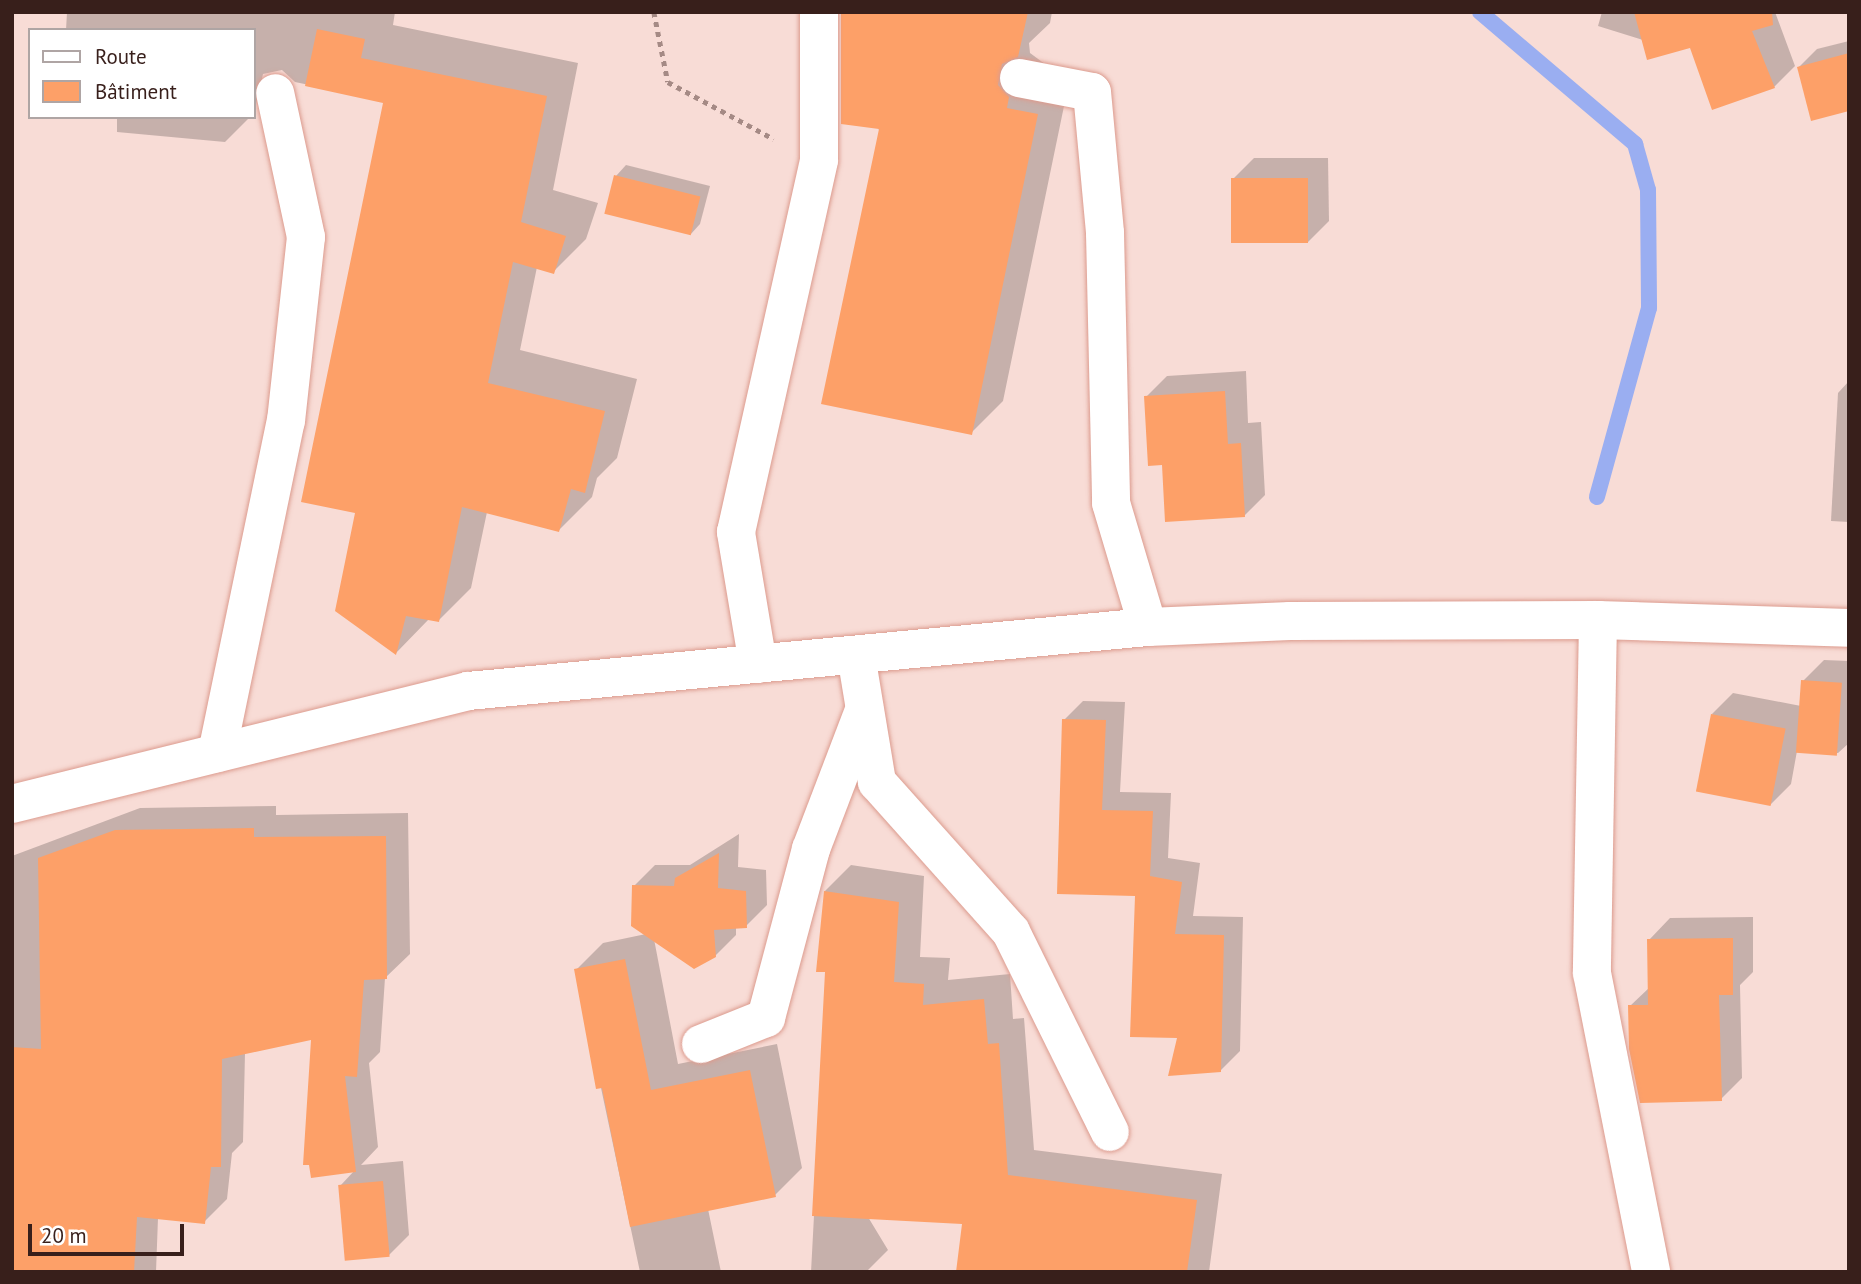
<!DOCTYPE html>
<html>
<head>
<meta charset="utf-8">
<style>
  body { margin:0 }
  #map { position:relative; width:1861px; height:1284px; overflow:hidden; background:#f8dcd6; font-family:"PT Sans",sans-serif }
  div>[style] { position:absolute }
  .shadow>* { inset:0; background:#0003 }
  .stream>* { height:16px; margin:-8px; padding:0 8px; transform-origin:8px; border-radius:8px; background:#9aaef1 }
  .building>* { inset:0; background:#fda068; transform-origin:0 0 }
  .path>* { height:4.5px; margin-top:-2.25px; transform-origin:0; background:repeating-linear-gradient(90deg,#a58a85 0 5px,transparent 0 10px) }
  .roads { filter:drop-shadow(0 0 2px #dc9b8e) drop-shadow(0 0 2px #dc9b8e) }
  .minor>* { height:38px; margin:-19px; padding:0 19px; transform-origin:19px; border-radius:19px; background:#fff }
  .major>* { height:38px; margin:-19px; padding:0 19px; transform-origin:19px; border-radius:19px; background:#fff }
  span { translate:-50% -50%; white-space:nowrap; text-align:center; line-height:1.15; -webkit-text-stroke:7px #fff; paint-order:stroke }
  .frame { position:absolute; inset:0; border:14px solid #381f1b; pointer-events:none }
  .legend { position:absolute; left:28px; top:28px; width:228px; height:91px; box-sizing:border-box; background:#fff; border:2px solid #afa5a4; margin:0; padding:9px 12px; list-style:none; font-size:21px; color:#381f1b }
  .legend li { display:flex; align-items:center; gap:14px; height:35px }
  .legend b { width:35px; border:2px solid #afa5a4 }
  .scale { position:absolute; left:28px; top:1224px; width:156px; height:32px; box-sizing:border-box; border:4px solid #381f1b; border-top:0; padding-left:9px; font-size:21px; line-height:24px; white-space:nowrap; color:#381f1b; -webkit-text-stroke:5px #fff; paint-order:stroke }
</style>
</head>
<body>
<div id="map">
  <div class="shadow">
    <div style="clip-path:polygon(67px 12px,395px 12px,393px 25px,578px 63px,553px 190px,598px 203px,586px 239px,553px 272px,537px 267px,520px 350px,637px 379px,617px 458px,597px 478px,592px 497px,559px 530px,487px 512px,471px 588px,438px 621px,429px 619px,396px 653px,357px 511px,385px 101px,295px 82px,282px 70px,263px 74px,254px 113px,254px 30px,66px 30px)"></div>
    <div style="clip-path:polygon(843px 12px,1052px 12px,1050px 23px,1029px 43px,1030px 53px,1069px 82px,1003px 401px,971px 433px)"></div>
    <div style="clip-path:polygon(1602px 12px,1775px 12px,1795px 66px,1774px 87px,1691px 46px,1643px 40px,1598px 26px)"></div>
    <div style="clip-path:polygon(1849px 41px,1849px 109px,1799px 67px,1817px 49px)"></div>
    <div style="clip-path:polygon(117px 117px,250px 117px,225px 142px,117px 132px)"></div>
    <div style="clip-path:polygon(1254px 158px,1328px 158px,1329px 221px,1308px 242px,1233px 179px)"></div>
    <div style="clip-path:polygon(626px 165px,710px 186px,700px 224px,690px 235px,616px 176px)"></div>
    <div style="clip-path:polygon(1246px 371px,1248px 423px,1261px 422px,1265px 495px,1244px 516px,1164px 463px,1146px 397px,1167px 376px)"></div>
    <div style="clip-path:polygon(1849px 381px,1849px 522px,1831px 521px,1838px 393px)"></div>
    <div style="clip-path:polygon(1824px 660px,1849px 661px,1849px 743px,1838px 753px,1797px 751px,1791px 784px,1770px 805px,1712px 714px,1733px 693px,1801px 706px,1803px 681px)"></div>
    <div style="clip-path:polygon(1083px 701px,1125px 702px,1120px 792px,1171px 793px,1168px 858px,1200px 863px,1193px 916px,1243px 917px,1240px 1051px,1221px 1070px,1179px 1037px,1137px 894px,1064px 720px)"></div>
    <div style="clip-path:polygon(276px 806px,276px 815px,408px 813px,410px 954px,385px 978px,380px 1052px,369px 1063px,378px 1147px,361px 1165px,403px 1161px,409px 1235px,388px 1256px,340px 1186px,355px 1170px,313px 1038px,245px 1053px,243px 1142px,232px 1153px,227px 1199px,204px 1222px,158px 1218px,156px 1272px,12px 1272px,12px 856px,140px 808px)"></div>
    <div style="clip-path:polygon(739px 834px,738px 867px,766px 870px,767px 905px,746px 926px,736px 927px,736px 935px,715px 956px,654px 939px,678px 1064px,777px 1044px,802px 1168px,775px 1195px,708px 1209px,721px 1272px,640px 1272px,576px 970px,603px 943px,646px 934px,634px 886px,655px 865px,690px 865px)"></div>
    <div style="clip-path:polygon(851px 865px,924px 876px,920px 957px,950px 958px,948px 980px,1010px 974px,1013px 1019px,1024px 1018px,1034px 1150px,1222px 1174px,1209px 1272px,957px 1272px,966px 1208px,868px 1217px,888px 1250px,866px 1272px,811px 1272px,827px 970px,825px 891px)"></div>
    <div style="clip-path:polygon(1753px 917px,1753px 972px,1740px 985px,1742px 1078px,1721px 1099px,1630px 1006px,1650px 987px,1649px 940px,1670px 918px)"></div>
  </div>
  <div class="stream">
    <div style="left:1480px;top:12px;width:204px;rotate:40.4deg"></div>
    <div style="left:1635px;top:144px;width:48px;rotate:74.2deg"></div>
    <div style="left:1648px;top:190px;width:118px;rotate:89.5deg"></div>
    <div style="left:1649px;top:308px;width:196px;rotate:105.4deg"></div>
  </div>
  <div class="building">
    <div style="clip-path:polygon(841px 12px,1028px 12px,1018px 57px,1002px 64px,998px 85px,1009px 97px,1007px 108px,1038px 114px,972px 435px,821px 404px,879px 129px,841px 124px)"></div>
    <div style="clip-path:polygon(1634px 12px,1772px 12px,1773px 25px,1752px 31px,1775px 88px,1712px 110px,1690px 48px,1647px 60px)"></div>
    <div style="clip-path:polygon(317px 29px,365px 39px,361px 58px,547px 96px,521px 222px,566px 236px,554px 274px,513px 262px,488px 383px,605px 411px,585px 493px,571px 489px,559px 532px,462px 507px,439px 622px,406px 616px,396px 655px,335px 611px,355px 513px,301px 502px,383px 103px,305px 86px)"></div>
    <div style="clip-path:polygon(1849px 53px,1849px 111px,1811px 121px,1797px 67px)"></div>
    <div style="left:614px;top:175px;width:89px;height:40px;rotate:14deg"></div>
    <div style="left:1308px;top:178px;width:65px;height:77px;rotate:90deg"></div>
    <div style="clip-path:polygon(1225px 391px,1228px 444px,1241px 443px,1245px 517px,1165px 522px,1162px 465px,1148px 466px,1144px 396px)"></div>
    <div style="left:1801px;top:680px;width:41px;height:73px;rotate:4deg"></div>
    <div style="left:1711px;top:714px;width:76px;height:79px;rotate:11deg"></div>
    <div style="clip-path:polygon(1062px 719px,1106px 720px,1102px 810px,1153px 811px,1150px 876px,1182px 882px,1175px 934px,1224px 935px,1221px 1072px,1168px 1076px,1177px 1038px,1130px 1037px,1135px 896px,1057px 894px)"></div>
    <div style="clip-path:polygon(254px 828px,254px 837px,386px 836px,387px 979px,364px 980px,357px 1077px,345px 1076px,356px 1172px,311px 1178px,309px 1165px,303px 1165px,311px 1040px,222px 1059px,221px 1167px,211px 1167px,205px 1224px,137px 1217px,134px 1272px,12px 1272px,12px 1047px,41px 1049px,38px 858px,115px 830px)"></div>
    <div style="clip-path:polygon(719px 853px,718px 888px,746px 891px,747px 928px,714px 930px,716px 957px,694px 969px,631px 926px,632px 885px,674px 886px,675px 878px)"></div>
    <div style="clip-path:polygon(824px 891px,899px 902px,894px 982px,924px 984px,923px 1005px,984px 999px,988px 1044px,999px 1043px,1008px 1175px,1197px 1200px,1187px 1272px,956px 1272px,962px 1224px,812px 1216px,825px 972px,816px 972px)"></div>
    <div style="clip-path:polygon(1733px 938px,1733px 995px,1719px 995px,1722px 1101px,1640px 1103px,1629px 1049px,1628px 1005px,1648px 1005px,1647px 939px)"></div>
    <div style="clip-path:polygon(625px 959px,651px 1090px,750px 1070px,776px 1197px,630px 1227px,602px 1088px,596px 1089px,574px 969px)"></div>
    <div style="left:383px;top:1181px;width:76px;height:45px;rotate:85deg"></div>
  </div>
  <div class="path">
    <div style="left:654px;top:12px;width:71px;rotate:78.7deg"></div>
    <div style="left:668px;top:82px;width:120px;rotate:28.3deg"></div>
  </div>
  <div class="roads">
    <div class="minor">
      <div style="left:1019px;top:78px;width:74px;rotate:10.9deg"></div>
      <div style="left:1092px;top:92px;width:142px;rotate:84.7deg"></div>
      <div style="left:1105px;top:233px;width:270px;rotate:88.7deg"></div>
      <div style="left:1111px;top:503px;width:129px;rotate:73.4deg"></div>
      <div style="left:1598px;top:620px;width:353px;rotate:91deg"></div>
      <div style="left:1592px;top:973px;width:305px;rotate:78.8deg"></div>
      <div style="left:856px;top:655px;width:129px;rotate:80.6deg"></div>
      <div style="left:877px;top:782px;width:201px;rotate:48.2deg"></div>
      <div style="left:1011px;top:932px;width:223px;rotate:63.7deg"></div>
      <div style="left:758px;top:664px;width:134px;rotate:-99.5deg"></div>
      <div style="left:736px;top:532px;width:381px;rotate:-77.4deg"></div>
      <div style="left:819px;top:160px;width:148px;rotate:-90deg"></div>
      <div style="left:217px;top:753px;width:339px;rotate:-78.3deg"></div>
      <div style="left:286px;top:421px;width:185px;rotate:-83.8deg"></div>
      <div style="left:306px;top:237px;width:147px;rotate:-102.1deg"></div>
      <div style="left:701px;top:1044px;width:70px;rotate:-21.8deg"></div>
      <div style="left:766px;top:1018px;width:175px;rotate:-75.1deg"></div>
      <div style="left:811px;top:849px;width:149px;rotate:-69.1deg"></div>
    </div>
    <div class="major">
      <div style="left:12px;top:804px;width:470px;rotate:-13.9deg"></div>
      <div style="left:468px;top:691px;width:683px;rotate:-5.38deg"></div>
      <div style="left:1148px;top:627px;width:142px;rotate:-2.4deg"></div>
      <div style="left:1290px;top:621px;width:308px;rotate:-0.2deg"></div>
      <div style="left:1598px;top:620px;width:251px;rotate:1.8deg"></div>
    </div>
  </div>
  <div class="frame"></div>
  <ul class="legend">
  <li><b style="height:9px;background:#fff"></b>Route</li>
  <li><b style="height:19px;background:#fda068"></b>Bâtiment</li>
  </ul>
  <div class="scale">20 m</div>
</div>
</body>
</html>
